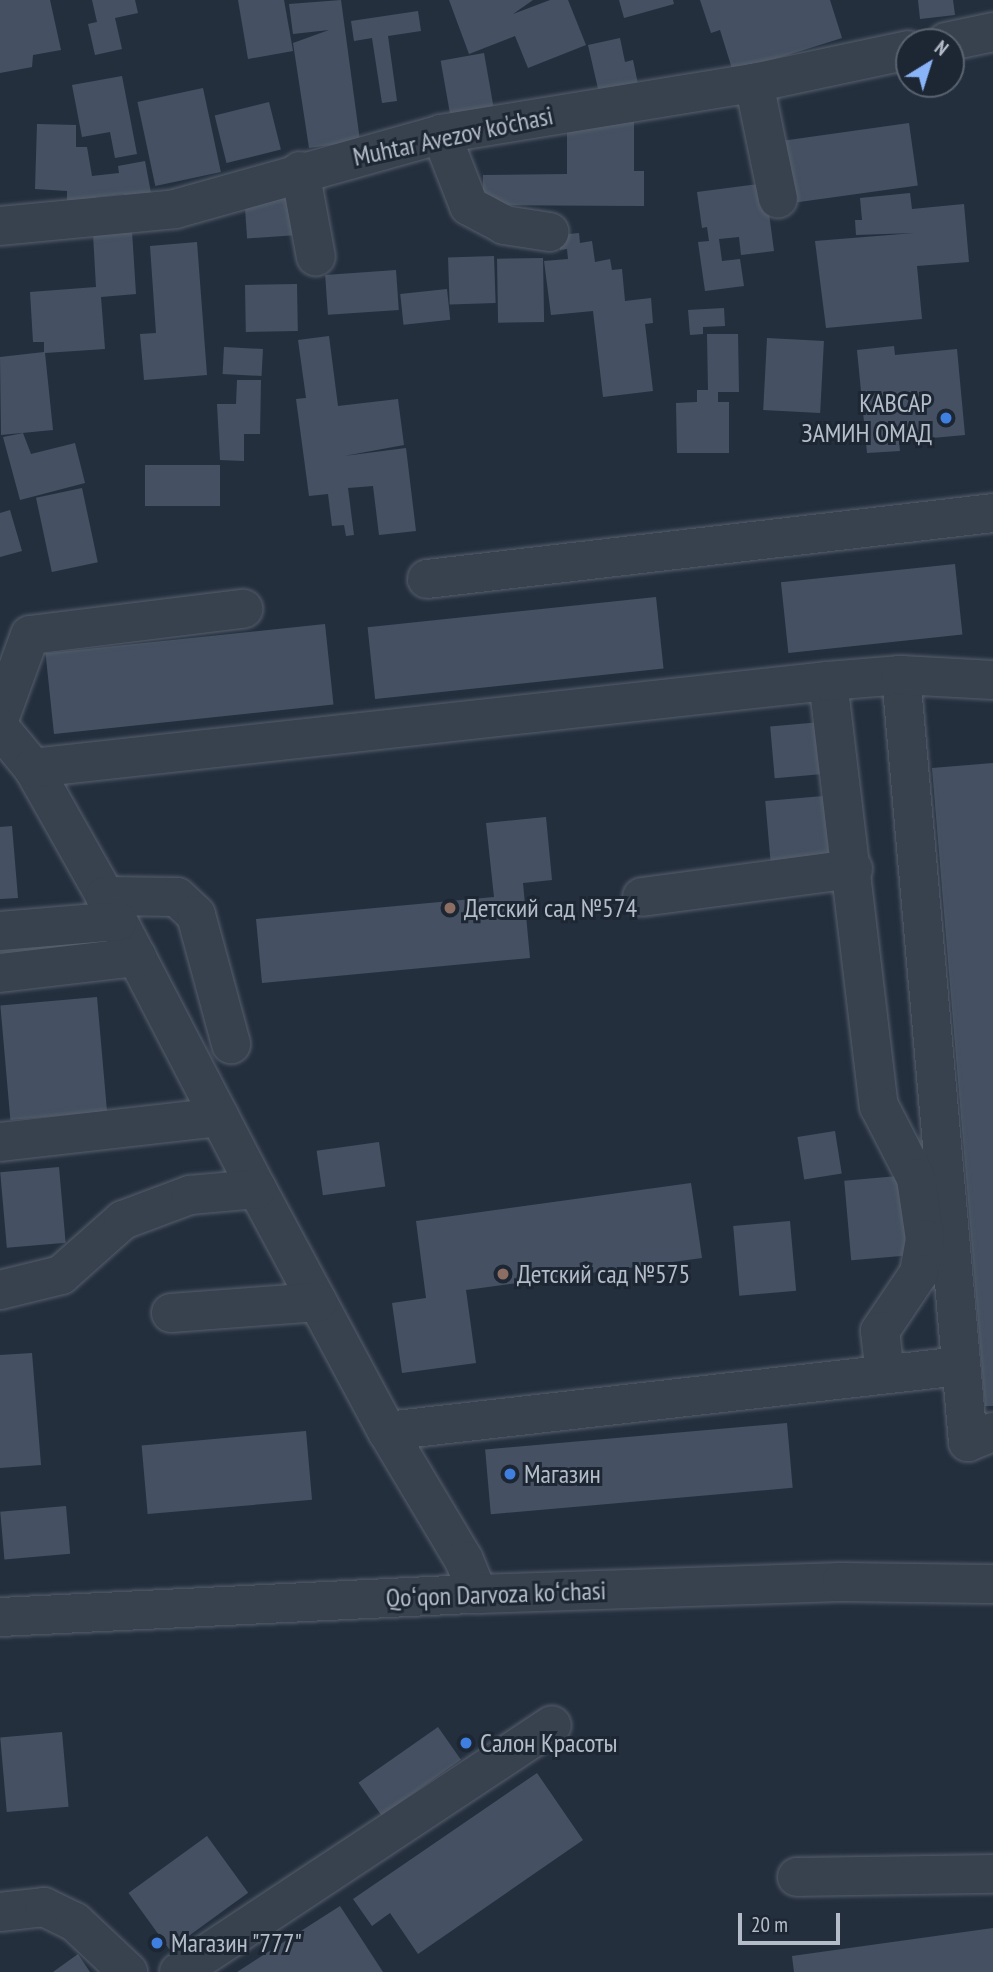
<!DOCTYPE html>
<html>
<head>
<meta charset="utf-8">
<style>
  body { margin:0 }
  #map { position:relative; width:993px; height:1972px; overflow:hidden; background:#242f3e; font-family:"PT Sans Narrow",sans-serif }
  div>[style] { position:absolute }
  .building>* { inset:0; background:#455162; transform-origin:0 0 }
  .roads { filter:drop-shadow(0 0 2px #565f6c) drop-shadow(0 0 2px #565f6c) }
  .minor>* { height:38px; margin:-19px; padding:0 19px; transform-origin:19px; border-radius:19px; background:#38414e }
  .dots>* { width:19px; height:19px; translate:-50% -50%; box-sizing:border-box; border:4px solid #1d2633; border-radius:50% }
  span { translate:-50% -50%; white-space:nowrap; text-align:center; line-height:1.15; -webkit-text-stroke:6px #1d2633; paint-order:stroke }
  .street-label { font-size:26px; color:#b4bcc9 }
  .poi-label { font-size:26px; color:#b4bcc9 }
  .right { translate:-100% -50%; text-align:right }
  .left { translate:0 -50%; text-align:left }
  .north { position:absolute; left:895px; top:28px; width:70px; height:70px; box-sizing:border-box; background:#1d2633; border:2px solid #59626f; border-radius:50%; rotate:38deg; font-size:19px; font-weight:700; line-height:28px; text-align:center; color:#b4bcc9 }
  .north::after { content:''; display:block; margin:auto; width:24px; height:32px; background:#8ab4f8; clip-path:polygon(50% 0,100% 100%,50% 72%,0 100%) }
  .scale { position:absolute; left:738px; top:1913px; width:102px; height:32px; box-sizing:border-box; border:4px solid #b4bcc9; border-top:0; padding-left:9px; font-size:21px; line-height:24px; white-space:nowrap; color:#b4bcc9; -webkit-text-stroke:5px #1d2633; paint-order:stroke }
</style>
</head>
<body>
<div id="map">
  <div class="building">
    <div style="clip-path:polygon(0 0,50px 0,61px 50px,33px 55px,32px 67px,0 73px)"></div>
    <div style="clip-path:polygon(92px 0,135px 0,138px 13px,115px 18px,122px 49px,95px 55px,88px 24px,97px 22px)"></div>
    <div style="clip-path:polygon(238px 0,284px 0,293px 51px,248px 59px)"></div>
    <div style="clip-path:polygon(341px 0,360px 141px,309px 148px,293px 43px,329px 30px,293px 34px,289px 4px)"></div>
    <div style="clip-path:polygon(449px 0,533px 0,513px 14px,550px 0,568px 0,586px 45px,528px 68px,515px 36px,469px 54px)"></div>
    <div style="clip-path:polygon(619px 0,673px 0,674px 4px,624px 18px)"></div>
    <div style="clip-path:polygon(700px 0,830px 0,842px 38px,733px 72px,720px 30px,711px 33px)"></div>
    <div style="clip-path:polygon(918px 0,953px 0,955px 15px,920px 19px)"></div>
    <div style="clip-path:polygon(418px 11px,421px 31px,388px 36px,397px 101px,382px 103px,372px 38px,354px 41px,351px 21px)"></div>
    <div style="clip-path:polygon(620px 38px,625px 62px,633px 60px,638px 84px,599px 93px,588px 45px)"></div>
    <div style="left:484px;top:53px;width:59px;height:44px;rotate:80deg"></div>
    <div style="clip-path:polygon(122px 76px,137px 154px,115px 158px,110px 132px,82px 137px,72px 85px)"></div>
    <div style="left:203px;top:88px;width:86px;height:67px;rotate:78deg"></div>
    <div style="left:269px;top:102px;width:49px;height:56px;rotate:76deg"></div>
    <div style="clip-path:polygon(567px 115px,634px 115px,634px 171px,644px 171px,644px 206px,483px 205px,483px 175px,567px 174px)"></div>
    <div style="left:909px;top:123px;width:63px;height:138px;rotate:82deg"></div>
    <div style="clip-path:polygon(37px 124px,76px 125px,76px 147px,87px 147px,92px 176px,119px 173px,118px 166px,145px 161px,151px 193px,124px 199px,124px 194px,96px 197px,95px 203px,67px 200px,67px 191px,35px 189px)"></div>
    <div style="clip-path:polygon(765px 183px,774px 251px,741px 255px,739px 237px,719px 239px,722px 261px,740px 259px,744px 286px,705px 291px,698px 242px,709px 241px,707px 227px,702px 228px,697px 192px)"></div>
    <div style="left:295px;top:192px;width:43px;height:51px;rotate:86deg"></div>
    <div style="clip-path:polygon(910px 193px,912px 209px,964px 204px,969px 262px,917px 266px,922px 319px,826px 328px,815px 241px,914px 233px,856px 235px,855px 220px,862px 220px,860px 198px)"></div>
    <div style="clip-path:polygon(132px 231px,136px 294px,101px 297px,105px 349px,45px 353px,53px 430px,1px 435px,0 357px,44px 352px,44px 342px,33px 342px,30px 292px,96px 287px,93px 234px)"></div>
    <div style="clip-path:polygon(579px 233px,580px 243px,592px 241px,595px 262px,610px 259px,612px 270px,622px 269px,625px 301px,651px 298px,653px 323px,645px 324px,653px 391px,603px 397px,593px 311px,551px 315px,544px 261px,568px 259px,567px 249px,560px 250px,559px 235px)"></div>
    <div style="clip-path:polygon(197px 242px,207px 375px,144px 380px,140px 334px,156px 333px,150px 246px)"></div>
    <div style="left:494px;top:256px;width:47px;height:46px;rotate:88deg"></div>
    <div style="left:543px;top:258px;width:64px;height:46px;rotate:89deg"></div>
    <div style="left:396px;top:270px;width:40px;height:71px;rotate:86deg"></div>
    <div style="left:297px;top:284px;width:47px;height:52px;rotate:89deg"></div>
    <div style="left:447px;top:289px;width:31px;height:47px;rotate:84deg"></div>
    <div style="clip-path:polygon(724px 308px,725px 326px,703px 327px,703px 334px,690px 335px,688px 310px)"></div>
    <div style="clip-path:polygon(707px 334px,738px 334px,739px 392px,718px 392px,718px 402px,729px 402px,729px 453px,677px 453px,676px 403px,697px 402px,697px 390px,708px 390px)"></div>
    <div style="clip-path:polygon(329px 336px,338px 406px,398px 399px,404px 445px,344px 456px,406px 448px,416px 531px,379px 535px,373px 486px,348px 488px,354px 535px,346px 536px,344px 525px,332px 526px,328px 494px,309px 496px,296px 399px,306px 398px,298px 340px)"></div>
    <div style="left:767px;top:338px;width:57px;height:72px;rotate:3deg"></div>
    <div style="clip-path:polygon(894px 346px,895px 355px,957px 349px,965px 435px,899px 441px,900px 451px,867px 453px,857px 350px)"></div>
    <div style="left:224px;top:347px;width:39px;height:27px;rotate:3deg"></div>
    <div style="clip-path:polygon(237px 380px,261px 380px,260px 434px,244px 434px,244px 461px,220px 460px,217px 404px,236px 404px)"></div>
    <div style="clip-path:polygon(23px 433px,31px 454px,75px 443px,85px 483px,20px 500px,3px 437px)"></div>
    <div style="left:145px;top:465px;width:75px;height:41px"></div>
    <div style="left:82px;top:488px;width:76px;height:47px;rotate:78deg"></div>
    <div style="clip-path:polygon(10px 510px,22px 551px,0 557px,0 513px)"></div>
    <div style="left:955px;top:564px;width:71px;height:175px;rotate:84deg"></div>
    <div style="left:656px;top:597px;width:72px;height:290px;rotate:84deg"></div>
    <div style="left:325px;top:624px;width:81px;height:281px;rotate:84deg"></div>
    <div style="left:821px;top:722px;width:52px;height:51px;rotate:85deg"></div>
    <div style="clip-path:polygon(993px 763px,993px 1406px,985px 1406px,932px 768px)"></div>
    <div style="left:835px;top:795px;width:63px;height:70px;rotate:85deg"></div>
    <div style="clip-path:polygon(546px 817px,552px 880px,523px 883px,530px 958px,262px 983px,256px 919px,494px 897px,486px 823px)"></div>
    <div style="clip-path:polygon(12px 826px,18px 898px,0 899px,0 827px)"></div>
    <div style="left:97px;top:997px;width:115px;height:97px;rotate:85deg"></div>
    <div style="left:835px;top:1131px;width:43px;height:38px;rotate:81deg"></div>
    <div style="left:379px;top:1142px;width:45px;height:63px;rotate:82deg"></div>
    <div style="left:59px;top:1167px;width:76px;height:59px;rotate:85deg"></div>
    <div style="left:909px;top:1175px;width:80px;height:65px;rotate:85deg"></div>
    <div style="clip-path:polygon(691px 1183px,702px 1258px,466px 1290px,476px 1363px,402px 1373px,392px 1303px,426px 1298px,416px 1221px)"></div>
    <div style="left:790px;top:1221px;width:70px;height:57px;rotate:85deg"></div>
    <div style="clip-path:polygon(32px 1353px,41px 1465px,0 1468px,0 1355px)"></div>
    <div style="left:787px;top:1423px;width:65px;height:303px;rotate:85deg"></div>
    <div style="left:306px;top:1431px;width:69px;height:165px;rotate:85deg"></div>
    <div style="left:66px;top:1506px;width:48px;height:66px;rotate:85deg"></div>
    <div style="left:438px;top:1727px;width:40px;height:97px;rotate:55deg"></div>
    <div style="left:62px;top:1732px;width:75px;height:62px;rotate:85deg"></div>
    <div style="clip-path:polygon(537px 1773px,583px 1840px,418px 1954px,390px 1913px,372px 1926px,353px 1899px)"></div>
    <div style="left:207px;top:1836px;width:70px;height:97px;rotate:54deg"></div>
    <div style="clip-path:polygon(340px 1906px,383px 1972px,237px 1972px)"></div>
    <div style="clip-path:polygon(993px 1928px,993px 1972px,794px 1972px,792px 1956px)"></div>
    <div style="clip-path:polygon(78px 1954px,90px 1972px,53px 1972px)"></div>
  </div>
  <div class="roads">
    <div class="minor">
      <div style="left:946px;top:42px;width:48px;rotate:-12deg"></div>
      <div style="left:754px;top:83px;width:118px;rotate:78.3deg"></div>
      <div style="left:441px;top:134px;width:77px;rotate:68.7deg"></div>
      <div style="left:469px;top:206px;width:40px;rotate:28deg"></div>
      <div style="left:504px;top:225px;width:46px;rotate:8.8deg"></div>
      <div style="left:300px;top:171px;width:87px;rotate:79.5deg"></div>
      <div style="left:0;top:226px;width:176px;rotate:-5.5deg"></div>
      <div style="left:175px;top:209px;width:276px;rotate:-15.7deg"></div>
      <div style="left:441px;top:134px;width:317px;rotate:-9.3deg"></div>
      <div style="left:754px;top:83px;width:158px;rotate:-12deg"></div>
      <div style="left:427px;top:579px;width:570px;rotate:-6.65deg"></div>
      <div style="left:901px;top:675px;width:770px;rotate:85.01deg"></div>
      <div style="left:968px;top:1442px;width:27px;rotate:-22deg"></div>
      <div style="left:828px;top:681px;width:428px;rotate:83.2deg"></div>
      <div style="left:879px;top:1106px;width:81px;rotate:62.8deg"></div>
      <div style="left:916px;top:1178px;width:62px;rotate:81.6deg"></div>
      <div style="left:925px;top:1239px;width:35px;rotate:100deg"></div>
      <div style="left:919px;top:1273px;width:70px;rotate:123.9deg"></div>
      <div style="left:880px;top:1331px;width:43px;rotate:83.4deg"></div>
      <div style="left:0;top:717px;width:87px;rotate:-69.9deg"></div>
      <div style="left:30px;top:635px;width:215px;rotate:-7deg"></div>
      <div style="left:0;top:728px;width:52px;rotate:50.5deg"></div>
      <div style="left:33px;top:768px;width:147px;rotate:60.6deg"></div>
      <div style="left:105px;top:896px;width:330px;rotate:62.6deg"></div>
      <div style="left:257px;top:1189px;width:275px;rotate:61.8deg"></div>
      <div style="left:387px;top:1431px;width:150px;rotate:59.2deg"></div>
      <div style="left:464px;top:1560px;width:37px;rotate:68deg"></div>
      <div style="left:33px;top:768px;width:800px;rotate:-6.25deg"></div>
      <div style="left:828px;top:681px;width:73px;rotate:-4.7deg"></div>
      <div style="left:901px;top:675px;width:92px;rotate:3.1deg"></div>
      <div style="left:105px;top:896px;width:72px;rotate:0.8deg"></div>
      <div style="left:177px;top:897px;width:26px;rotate:43deg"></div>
      <div style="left:196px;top:915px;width:134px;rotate:74.8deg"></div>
      <div style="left:642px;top:897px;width:213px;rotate:-7.6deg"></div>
      <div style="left:0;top:931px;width:118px;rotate:-4.8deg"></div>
      <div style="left:0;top:973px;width:138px;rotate:-6.7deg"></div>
      <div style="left:0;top:1142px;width:221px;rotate:-6.5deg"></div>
      <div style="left:0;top:1290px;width:63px;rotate:-13.8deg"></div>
      <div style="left:61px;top:1275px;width:83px;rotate:-41.6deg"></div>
      <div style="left:123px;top:1220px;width:72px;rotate:-20.5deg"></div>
      <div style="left:190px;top:1195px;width:67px;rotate:-5.1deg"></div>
      <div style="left:171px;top:1313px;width:147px;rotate:-4.3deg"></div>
      <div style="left:387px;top:1431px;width:577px;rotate:-6.47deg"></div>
      <div style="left:0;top:1617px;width:479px;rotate:-2.8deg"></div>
      <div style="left:478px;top:1594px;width:363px;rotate:-1.9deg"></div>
      <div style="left:841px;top:1582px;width:152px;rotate:0.8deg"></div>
      <div style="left:797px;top:1877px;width:196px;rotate:-0.9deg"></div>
      <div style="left:0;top:1912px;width:44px;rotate:-6.5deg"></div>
      <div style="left:44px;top:1907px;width:34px;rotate:26deg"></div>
      <div style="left:75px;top:1922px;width:73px;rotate:43.3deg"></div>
      <div style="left:179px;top:1972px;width:447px;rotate:-33.5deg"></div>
    </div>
  </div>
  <div class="dots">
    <div style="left:946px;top:418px;background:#3f7fe0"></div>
    <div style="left:450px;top:908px;background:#8d6e63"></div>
    <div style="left:503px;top:1274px;background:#8d6e63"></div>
    <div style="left:510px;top:1474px;background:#3f7fe0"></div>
    <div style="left:466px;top:1743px;background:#3f7fe0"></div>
    <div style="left:157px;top:1943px;background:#3f7fe0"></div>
  </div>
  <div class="street-label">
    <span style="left:453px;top:136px;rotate:-12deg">Muhtar Avezov ko'chasi</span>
    <span style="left:496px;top:1594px;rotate:-2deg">Qoʻqon Darvoza koʻchasi</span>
  </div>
  <div class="poi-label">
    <span class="right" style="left:932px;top:418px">КАВСАР<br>ЗАМИН ОМАД</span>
    <span class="left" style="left:464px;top:908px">Детский сад №574</span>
    <span class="left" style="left:517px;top:1274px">Детский сад №575</span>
    <span class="left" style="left:524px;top:1474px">Магазин</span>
    <span class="left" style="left:480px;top:1743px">Салон Красоты</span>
    <span class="left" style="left:171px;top:1943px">Магазин "777"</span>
  </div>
  <div class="north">N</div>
  <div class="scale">20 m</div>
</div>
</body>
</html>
